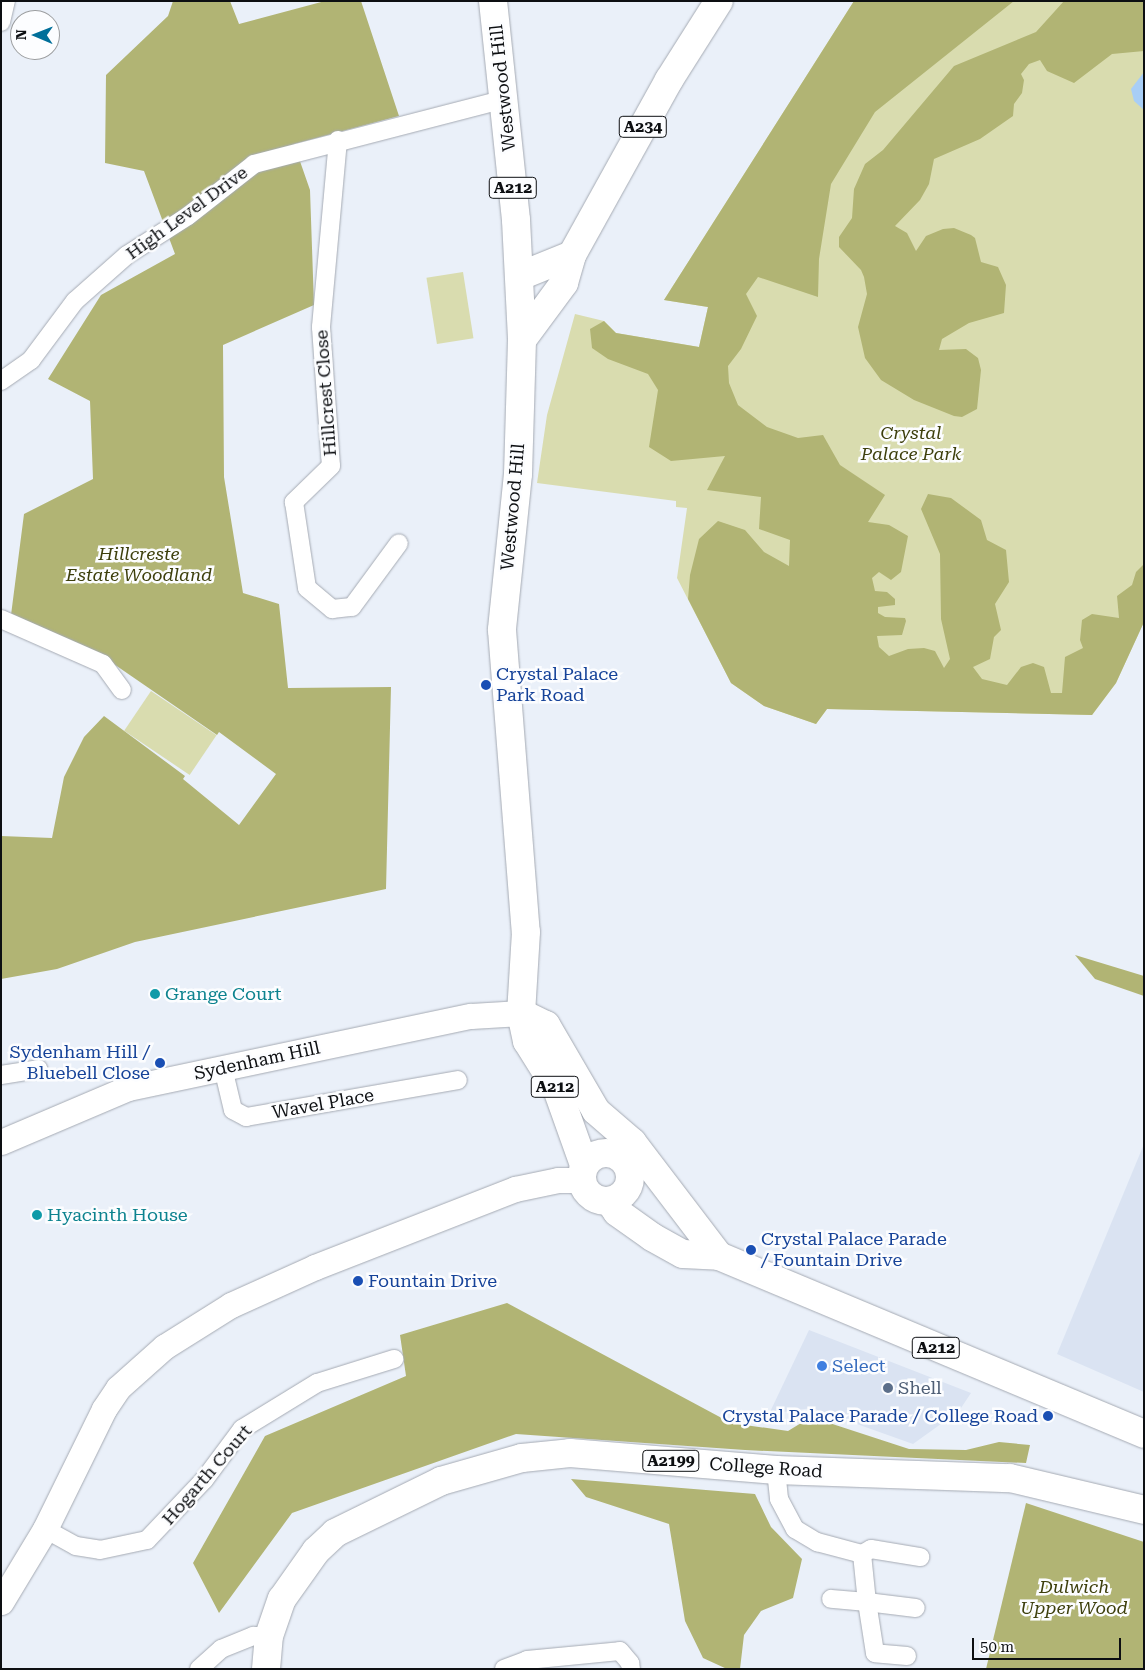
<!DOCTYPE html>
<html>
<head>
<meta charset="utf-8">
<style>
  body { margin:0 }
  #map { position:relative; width:1145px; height:1670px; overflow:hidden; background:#eaf0f9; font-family:"Roboto Serif",serif }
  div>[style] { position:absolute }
  .built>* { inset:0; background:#dae3f2 }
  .green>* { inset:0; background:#d9dcaf; transform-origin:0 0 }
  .forest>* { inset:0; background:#b1b474 }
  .water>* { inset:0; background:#a8cef6 }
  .roads { filter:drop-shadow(0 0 1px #a5aab3) drop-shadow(0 0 1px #a5aab3) }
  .street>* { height:18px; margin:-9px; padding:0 9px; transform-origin:9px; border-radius:9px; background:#fff }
  .secondary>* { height:25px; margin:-12.5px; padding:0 12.5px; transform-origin:12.5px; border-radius:12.5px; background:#fff }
  .primary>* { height:28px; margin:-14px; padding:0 14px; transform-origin:14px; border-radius:14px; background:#fff }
  .primary>.ring { margin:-14px; padding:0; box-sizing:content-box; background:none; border:28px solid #fff; border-radius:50% }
  .dots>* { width:14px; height:14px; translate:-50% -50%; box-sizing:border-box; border:2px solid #fcfdff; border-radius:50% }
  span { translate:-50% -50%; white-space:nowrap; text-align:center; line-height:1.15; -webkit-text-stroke:5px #fcfdff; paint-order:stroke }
  .shield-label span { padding:1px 4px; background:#fcfdff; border:1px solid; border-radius:4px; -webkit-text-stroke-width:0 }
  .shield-label { font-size:16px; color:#0d0f12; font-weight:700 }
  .street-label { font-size:18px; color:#0d0f12 }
  .park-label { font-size:18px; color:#3d3f0c; font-style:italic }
  .transit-label { font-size:18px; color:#164399 }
  .left { translate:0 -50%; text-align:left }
  .right { translate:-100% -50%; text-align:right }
  .culture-label { font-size:18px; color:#0d838f }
  .shop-label { font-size:18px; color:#366cbe }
  .service-label { font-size:18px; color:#4e5e75 }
  .frame { position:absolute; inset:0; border:2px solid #0d0f12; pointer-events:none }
  .north { position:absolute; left:10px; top:10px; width:50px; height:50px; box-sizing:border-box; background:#fcfdff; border:1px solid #9c9ea0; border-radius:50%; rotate:271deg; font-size:14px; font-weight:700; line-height:20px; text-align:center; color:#0d0f12 }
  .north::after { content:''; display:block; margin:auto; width:18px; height:22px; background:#006f9a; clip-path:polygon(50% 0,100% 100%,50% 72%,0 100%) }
  .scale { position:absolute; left:972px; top:1638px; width:149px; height:22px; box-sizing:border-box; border:2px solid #0d0f12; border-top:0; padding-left:6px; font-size:15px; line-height:18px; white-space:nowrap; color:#0d0f12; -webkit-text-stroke:4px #fcfdff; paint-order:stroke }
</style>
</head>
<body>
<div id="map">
  <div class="built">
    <div style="clip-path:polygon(1144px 1144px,1144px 1392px,1057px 1354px)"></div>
    <div style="clip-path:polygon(809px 1330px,971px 1393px,959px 1411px,913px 1444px,812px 1408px,769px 1414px)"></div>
  </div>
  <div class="green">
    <div style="clip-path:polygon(854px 1px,1144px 1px,1144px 622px,1116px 683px,1092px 715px,827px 709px,816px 724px,764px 706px,731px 683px,677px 578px,687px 508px,676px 507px,676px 501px,537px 483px,547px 415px,575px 314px,604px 321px,616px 333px,699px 347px,708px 307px,664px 300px)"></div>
    <div style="left:463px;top:272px;width:67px;height:37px;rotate:81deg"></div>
    <div style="left:151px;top:691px;width:79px;height:48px;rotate:34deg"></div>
  </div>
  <div class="forest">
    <div style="clip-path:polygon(173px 1px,230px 1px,239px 24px,325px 1px,361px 1px,399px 116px,294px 144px,310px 190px,314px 305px,223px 345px,224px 477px,243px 593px,279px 604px,288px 688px,391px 687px,386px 889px,135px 942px,57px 969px,1px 979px,1px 836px,52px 838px,64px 777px,84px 737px,104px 716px,185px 776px,183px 779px,239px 825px,276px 774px,219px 732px,217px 735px,108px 660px,11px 615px,24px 514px,93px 479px,90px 401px,48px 379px,101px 295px,175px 254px,144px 171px,105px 163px,106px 75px,168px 16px)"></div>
    <div style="clip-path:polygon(854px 1px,1014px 1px,875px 112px,831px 184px,819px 259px,818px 297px,758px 277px,746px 294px,757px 316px,741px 349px,728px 366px,729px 383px,738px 405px,767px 427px,798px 438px,823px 435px,840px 465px,885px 495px,868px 522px,889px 525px,908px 536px,901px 572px,891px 580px,879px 572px,872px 578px,875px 591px,887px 592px,895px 599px,895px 605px,878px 607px,878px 613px,885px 617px,905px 618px,906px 621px,902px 635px,877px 636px,879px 647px,889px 656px,908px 649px,924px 648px,935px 651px,944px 668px,950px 659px,941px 619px,940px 554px,921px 509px,928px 494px,951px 498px,981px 520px,987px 540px,1006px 550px,1009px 582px,995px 604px,1001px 630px,994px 637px,990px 659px,973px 667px,982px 679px,1007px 685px,1021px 667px,1033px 663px,1044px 667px,1051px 693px,1062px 693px,1065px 657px,1083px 648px,1080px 640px,1082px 620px,1092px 614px,1119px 618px,1117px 596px,1132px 585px,1136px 572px,1144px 564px,1144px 622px,1116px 683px,1092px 715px,827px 709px,816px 724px,764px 706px,731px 683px,688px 599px,690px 575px,699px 539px,718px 521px,745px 530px,764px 552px,789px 566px,790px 540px,759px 529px,761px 497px,707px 490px,725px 456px,671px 461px,649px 447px,658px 390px,648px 374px,608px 359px,592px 348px,590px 329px,604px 321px,616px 333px,699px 347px,708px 307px,664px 300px)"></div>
    <div style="clip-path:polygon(1064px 1px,1144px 1px,1144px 51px,1112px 54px,1074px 83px,1047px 71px,1040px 60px,1029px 64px,1021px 74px,1024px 80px,1022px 93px,1014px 104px,1013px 116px,980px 139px,934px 159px,929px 184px,920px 200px,895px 226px,907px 233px,916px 251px,926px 236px,943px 229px,954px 228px,971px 235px,975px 238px,981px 262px,998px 267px,1006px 285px,1004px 313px,969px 323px,942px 339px,939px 350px,966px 349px,978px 358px,981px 370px,977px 409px,962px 417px,954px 416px,914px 400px,881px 380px,865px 358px,858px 327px,867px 294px,864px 277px,861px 270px,839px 247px,839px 237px,852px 218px,854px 189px,865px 164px,883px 150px,954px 66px,1036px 32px)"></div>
    <div style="clip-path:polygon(1075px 955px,1144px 976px,1144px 996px,1095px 979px)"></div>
    <div style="clip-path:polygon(507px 1303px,731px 1423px,788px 1431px,811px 1417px,909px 1449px,966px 1450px,999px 1442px,1030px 1445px,1026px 1463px,745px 1450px,516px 1434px,292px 1513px,219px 1613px,193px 1563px,265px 1436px,406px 1376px,400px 1335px)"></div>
    <div style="clip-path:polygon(571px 1479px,755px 1494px,771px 1527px,802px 1559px,793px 1598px,761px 1611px,744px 1635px,740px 1669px,727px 1669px,703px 1658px,685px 1621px,669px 1524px,586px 1497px)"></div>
    <div style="clip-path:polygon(1026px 1503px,1144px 1542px,1144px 1669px,986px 1669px)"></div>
  </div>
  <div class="water">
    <div style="clip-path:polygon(1144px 72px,1144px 110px,1134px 101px,1131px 89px)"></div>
  </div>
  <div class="roads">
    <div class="street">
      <div style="left:1px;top:22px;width:22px;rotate:-77deg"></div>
      <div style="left:338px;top:140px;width:188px;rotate:95.2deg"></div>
      <div style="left:321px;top:327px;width:139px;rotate:85.9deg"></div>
      <div style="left:331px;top:466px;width:52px;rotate:135.8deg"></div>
      <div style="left:294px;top:502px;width:87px;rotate:81.4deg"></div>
      <div style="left:307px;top:588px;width:33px;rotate:40deg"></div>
      <div style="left:332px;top:609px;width:20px;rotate:-6deg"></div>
      <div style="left:352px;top:607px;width:79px;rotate:-53.7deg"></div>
      <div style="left:1px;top:381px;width:37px;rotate:-35deg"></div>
      <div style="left:31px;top:360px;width:74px;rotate:-53.3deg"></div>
      <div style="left:75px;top:301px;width:69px;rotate:-41.5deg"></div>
      <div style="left:127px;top:255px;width:72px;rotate:-32.6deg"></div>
      <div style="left:188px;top:216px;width:84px;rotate:-38.2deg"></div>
      <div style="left:254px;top:164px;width:259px;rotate:-14.5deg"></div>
      <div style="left:1px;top:619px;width:111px;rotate:23.8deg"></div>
      <div style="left:103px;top:664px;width:32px;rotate:54deg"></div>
      <div style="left:223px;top:1068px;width:43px;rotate:76.6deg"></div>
      <div style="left:233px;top:1110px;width:15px;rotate:28deg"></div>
      <div style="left:246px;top:1117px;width:215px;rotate:-9.9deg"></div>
      <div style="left:1px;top:1075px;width:38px;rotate:-9deg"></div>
      <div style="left:776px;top:1470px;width:29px;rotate:84deg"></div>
      <div style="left:779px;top:1499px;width:34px;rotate:62deg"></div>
      <div style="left:795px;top:1529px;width:26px;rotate:31deg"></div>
      <div style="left:817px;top:1542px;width:47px;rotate:14.9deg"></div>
      <div style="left:862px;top:1554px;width:48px;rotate:84.1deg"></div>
      <div style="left:867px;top:1602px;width:36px;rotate:-175deg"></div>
      <div style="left:45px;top:1529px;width:35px;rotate:29deg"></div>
      <div style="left:76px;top:1546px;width:24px;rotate:9deg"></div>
      <div style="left:100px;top:1550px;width:48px;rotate:-12deg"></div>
      <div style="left:147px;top:1540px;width:83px;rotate:-46.5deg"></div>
      <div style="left:204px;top:1480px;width:64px;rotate:-53.3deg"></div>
      <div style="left:242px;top:1429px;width:88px;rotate:-31.5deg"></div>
      <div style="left:317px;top:1383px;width:81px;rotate:-17.3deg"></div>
      <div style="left:862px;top:1554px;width:10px;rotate:-29deg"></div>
      <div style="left:871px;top:1549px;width:50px;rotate:9.3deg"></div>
      <div style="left:907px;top:1656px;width:32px;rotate:-175deg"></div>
      <div style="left:875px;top:1653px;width:52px;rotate:-98.9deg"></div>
      <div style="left:867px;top:1602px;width:49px;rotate:7deg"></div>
      <div style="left:199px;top:1669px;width:30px;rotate:-42deg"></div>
      <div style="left:221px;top:1649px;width:35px;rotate:-22deg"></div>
      <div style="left:253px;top:1636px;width:16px"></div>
      <div style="left:504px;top:1669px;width:25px;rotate:-21deg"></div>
      <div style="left:527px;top:1660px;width:93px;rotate:-5.5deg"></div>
      <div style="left:620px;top:1651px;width:16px;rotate:50deg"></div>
      <div style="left:630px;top:1663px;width:6px;rotate:81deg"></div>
    </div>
    <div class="secondary">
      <div style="left:1px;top:1142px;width:138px;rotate:-23deg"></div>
      <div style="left:128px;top:1088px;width:350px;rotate:-11.9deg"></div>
      <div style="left:471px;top:1016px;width:50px;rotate:-3.4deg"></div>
      <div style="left:1px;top:1602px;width:85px;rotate:-58.9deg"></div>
      <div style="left:45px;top:1529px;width:134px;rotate:-63.8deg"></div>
      <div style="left:104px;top:1409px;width:25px;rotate:-56deg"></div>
      <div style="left:118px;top:1388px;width:62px;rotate:-41.7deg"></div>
      <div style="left:164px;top:1347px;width:79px;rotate:-32.1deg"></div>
      <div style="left:231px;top:1305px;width:92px;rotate:-24.3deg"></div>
      <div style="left:315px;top:1267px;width:215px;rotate:-21.3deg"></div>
      <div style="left:515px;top:1189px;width:44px;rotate:-11.8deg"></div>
      <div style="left:558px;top:1180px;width:23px"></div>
    </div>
    <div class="primary">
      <div style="left:493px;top:1px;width:220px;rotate:84deg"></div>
      <div style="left:516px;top:220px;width:120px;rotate:87.1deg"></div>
      <div style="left:522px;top:340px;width:134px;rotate:91.7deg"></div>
      <div style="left:518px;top:474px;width:157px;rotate:95.9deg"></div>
      <div style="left:502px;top:630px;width:303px;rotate:85.5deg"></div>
      <div style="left:526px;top:932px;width:81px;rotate:93.5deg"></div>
      <div style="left:521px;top:1013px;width:29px;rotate:78deg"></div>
      <div style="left:527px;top:1041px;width:57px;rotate:58deg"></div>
      <div style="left:557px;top:1089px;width:81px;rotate:70.4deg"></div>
      <div style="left:520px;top:276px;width:56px;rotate:-22deg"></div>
      <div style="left:522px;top:340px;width:71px;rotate:-53.6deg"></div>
      <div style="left:564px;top:283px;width:29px;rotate:-74deg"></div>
      <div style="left:572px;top:255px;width:200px;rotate:-61deg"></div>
      <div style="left:669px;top:80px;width:93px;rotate:-57.7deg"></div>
      <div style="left:521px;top:1013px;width:28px;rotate:26deg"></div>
      <div style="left:546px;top:1025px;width:99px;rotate:59.8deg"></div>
      <div style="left:596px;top:1111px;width:48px;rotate:40.7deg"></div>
      <div style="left:632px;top:1142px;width:143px;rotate:52.7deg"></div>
      <div class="ring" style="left:582px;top:1153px;width:20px;height:20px"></div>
      <div style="left:610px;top:1202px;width:12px;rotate:55deg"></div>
      <div style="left:617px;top:1212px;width:43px;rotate:35.5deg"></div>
      <div style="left:652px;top:1237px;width:35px;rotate:29deg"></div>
      <div style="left:683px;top:1254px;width:36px;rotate:3deg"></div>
      <div style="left:719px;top:1256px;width:461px;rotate:22.7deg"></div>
      <div style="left:266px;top:1669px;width:33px;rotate:-85deg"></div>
      <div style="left:269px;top:1636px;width:39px;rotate:-71deg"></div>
      <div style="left:282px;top:1599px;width:59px;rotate:-54.7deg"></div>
      <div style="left:316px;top:1551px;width:26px;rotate:-43deg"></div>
      <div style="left:335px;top:1533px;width:118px;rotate:-26.1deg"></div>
      <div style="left:441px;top:1481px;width:84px;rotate:-15.9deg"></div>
      <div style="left:522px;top:1458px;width:48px;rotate:-5.9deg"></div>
      <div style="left:570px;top:1453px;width:207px;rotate:4.7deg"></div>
      <div style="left:776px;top:1470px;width:234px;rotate:2deg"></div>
      <div style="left:1010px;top:1478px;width:138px;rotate:13.4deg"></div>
    </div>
  </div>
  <div class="dots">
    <div style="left:486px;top:685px;background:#1a4fb4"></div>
    <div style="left:155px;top:994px;background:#0f9aa8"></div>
    <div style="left:160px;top:1063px;background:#1a4fb4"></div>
    <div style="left:37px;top:1215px;background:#0f9aa8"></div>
    <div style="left:751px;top:1250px;background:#1a4fb4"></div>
    <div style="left:358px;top:1281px;background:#1a4fb4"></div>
    <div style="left:822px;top:1366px;background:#3f7fe0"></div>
    <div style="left:888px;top:1388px;background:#5c6f8a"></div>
    <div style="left:1048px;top:1416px;background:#1a4fb4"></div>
  </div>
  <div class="shield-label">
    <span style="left:643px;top:127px">A234</span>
    <span style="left:513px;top:188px">A212</span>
    <span style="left:555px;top:1087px">A212</span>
    <span style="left:936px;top:1348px">A212</span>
    <span style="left:671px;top:1461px">A2199</span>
  </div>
  <div class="street-label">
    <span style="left:503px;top:88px;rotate:-96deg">Westwood Hill</span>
    <span style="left:187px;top:213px;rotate:-36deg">High Level Drive</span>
    <span style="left:326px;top:393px;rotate:-94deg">Hillcrest Close</span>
    <span style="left:513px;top:507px;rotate:-85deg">Westwood Hill</span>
    <span style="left:257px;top:1061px;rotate:-12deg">Sydenham Hill</span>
    <span style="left:323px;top:1104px;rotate:-10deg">Wavel Place</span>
    <span style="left:766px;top:1468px;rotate:4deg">College Road</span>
    <span style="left:207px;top:1475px;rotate:-49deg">Hogarth Court</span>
  </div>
  <div class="park-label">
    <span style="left:911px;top:444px">Crystal<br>Palace Park</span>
    <span style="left:139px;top:565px">Hillcreste<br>Estate Woodland</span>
    <span style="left:1074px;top:1598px">Dulwich<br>Upper Wood</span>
  </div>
  <div class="transit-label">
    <span class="left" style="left:496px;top:685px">Crystal Palace<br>Park Road</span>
    <span class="right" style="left:150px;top:1063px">Sydenham Hill /<br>Bluebell Close</span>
    <span class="left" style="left:761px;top:1250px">Crystal Palace Parade<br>/ Fountain Drive</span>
    <span class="left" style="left:368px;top:1281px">Fountain Drive</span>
    <span class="right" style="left:1038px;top:1416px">Crystal Palace Parade / College Road</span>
  </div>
  <div class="culture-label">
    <span class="left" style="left:165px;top:994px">Grange Court</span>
    <span class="left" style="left:47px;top:1215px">Hyacinth House</span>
  </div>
  <div class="shop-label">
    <span class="left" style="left:832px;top:1366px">Select</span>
  </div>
  <div class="service-label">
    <span class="left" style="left:898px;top:1388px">Shell</span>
  </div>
  <div class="frame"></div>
  <div class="north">N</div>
  <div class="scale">50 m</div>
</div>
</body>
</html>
